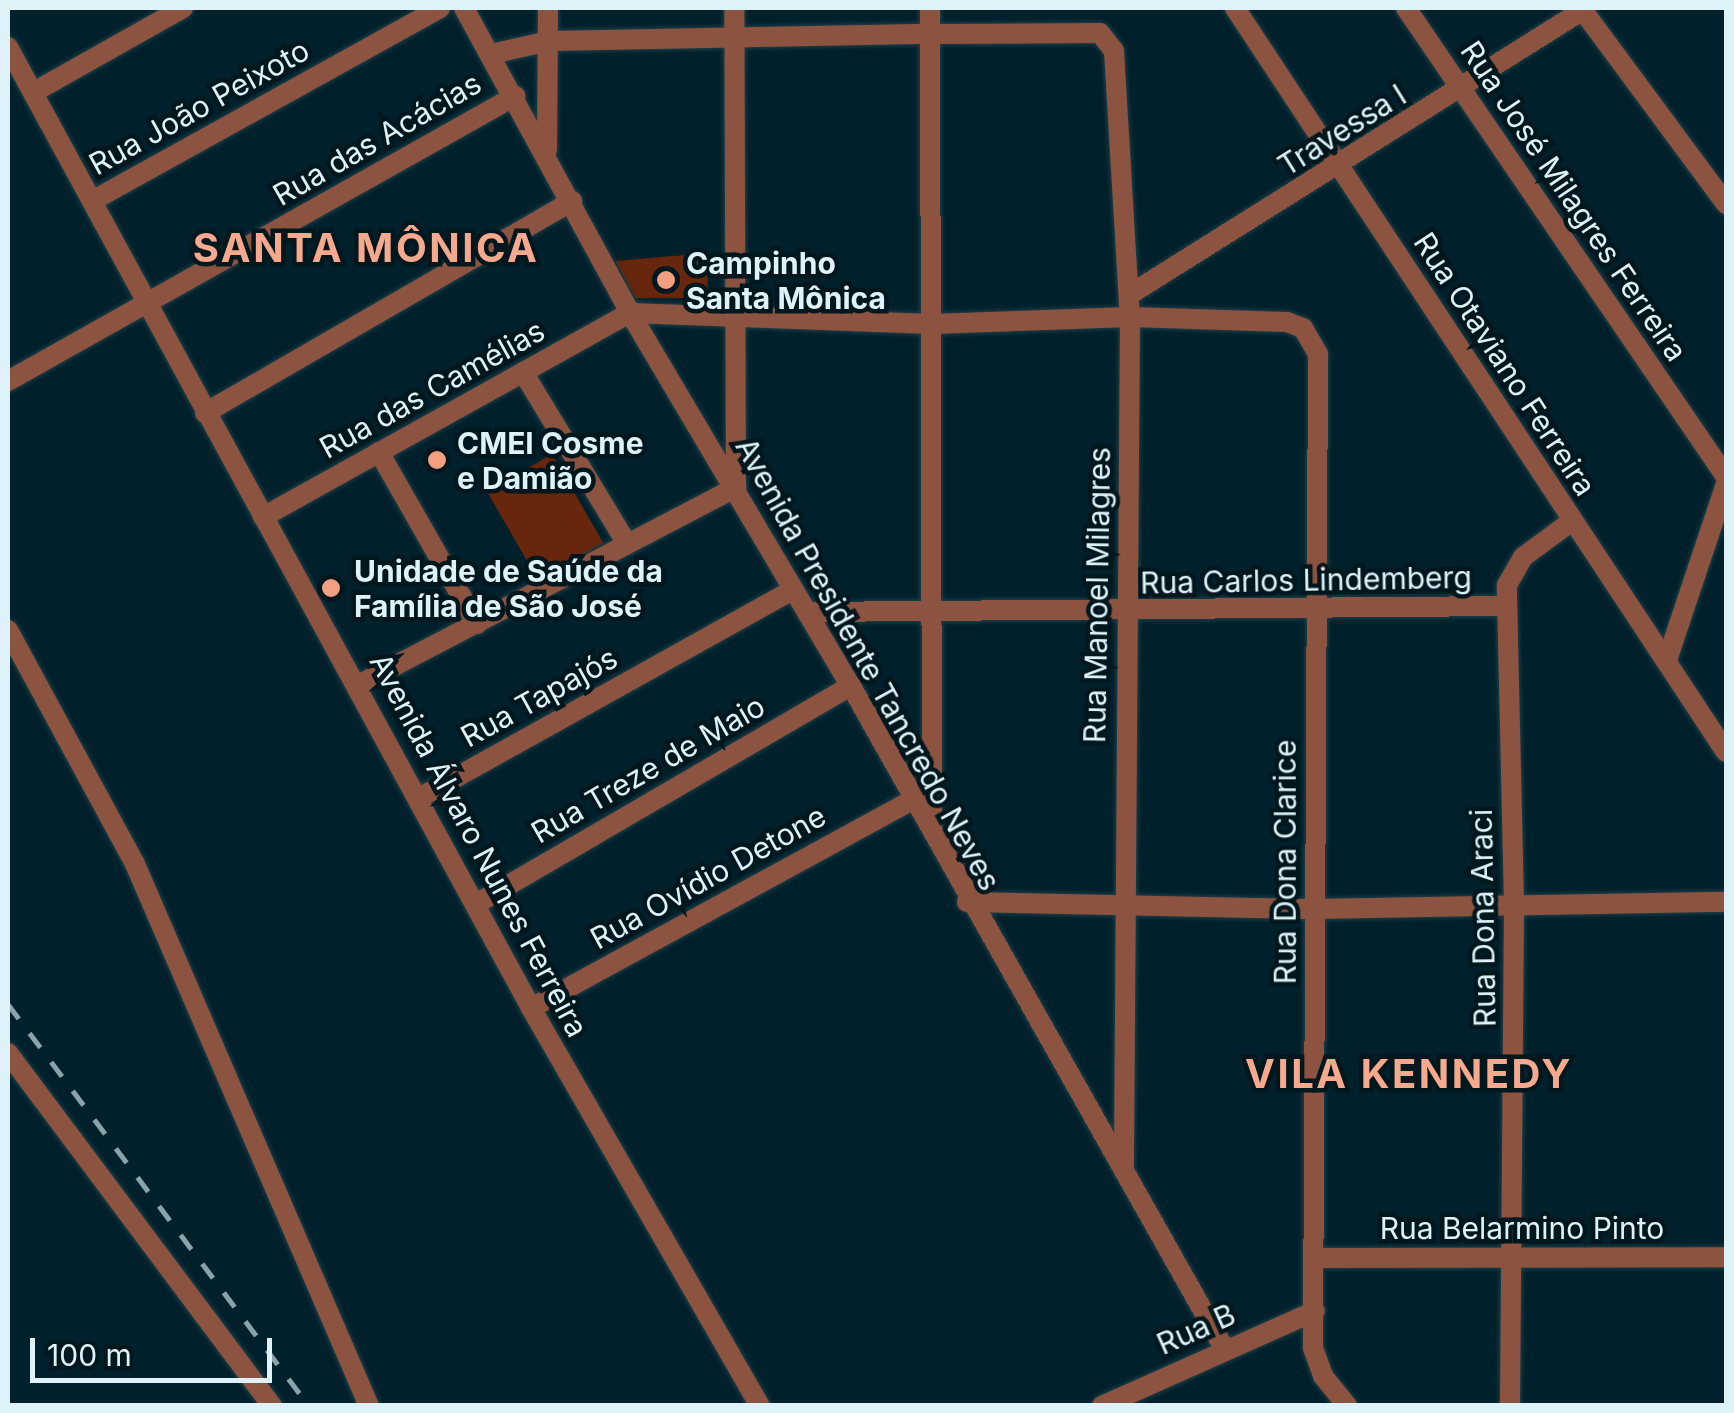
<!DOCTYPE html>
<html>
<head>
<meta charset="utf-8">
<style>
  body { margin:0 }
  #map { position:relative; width:1734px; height:1413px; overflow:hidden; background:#00212b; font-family:Inter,sans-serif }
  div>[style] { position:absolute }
  .green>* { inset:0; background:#68260c; transform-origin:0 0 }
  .roads { filter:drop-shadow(0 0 2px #1f3e48) drop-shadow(0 0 2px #1f3e48) }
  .minor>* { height:20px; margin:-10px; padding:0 10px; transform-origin:10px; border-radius:10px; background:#8c5440 }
  .rail>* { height:5px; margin-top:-2.5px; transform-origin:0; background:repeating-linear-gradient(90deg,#8aa2aa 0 18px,transparent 0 36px) }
  .dots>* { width:28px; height:28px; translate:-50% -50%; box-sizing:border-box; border:5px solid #00171e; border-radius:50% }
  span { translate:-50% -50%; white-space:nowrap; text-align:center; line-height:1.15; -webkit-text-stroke:9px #00171e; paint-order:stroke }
  .street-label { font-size:30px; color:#dff2f9 }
  .poi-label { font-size:30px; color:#dff2f9; font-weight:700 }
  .left { translate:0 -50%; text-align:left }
  .district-label { font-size:40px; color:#f7a98e; font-weight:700; letter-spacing:2.5px }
  .frame { position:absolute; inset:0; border:10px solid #dff2f9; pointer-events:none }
  .scale { position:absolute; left:30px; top:1338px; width:242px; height:45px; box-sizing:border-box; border:5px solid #dff2f9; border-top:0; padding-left:12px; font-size:30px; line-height:35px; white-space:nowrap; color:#dff2f9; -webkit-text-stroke:8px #00171e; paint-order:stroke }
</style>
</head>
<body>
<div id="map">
  <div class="green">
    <div style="clip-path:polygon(707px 253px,708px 298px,635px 298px,615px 261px)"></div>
    <div style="left:552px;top:454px;width:103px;height:75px;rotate:60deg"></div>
  </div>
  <div class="roads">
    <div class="minor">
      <div style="left:464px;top:8px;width:347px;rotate:61.4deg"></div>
      <div style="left:630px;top:313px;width:434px;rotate:59.4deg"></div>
      <div style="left:851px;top:686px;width:760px;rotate:60.6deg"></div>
      <div style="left:930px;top:8px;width:822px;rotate:89.86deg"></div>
      <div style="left:1235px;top:8px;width:891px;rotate:56.58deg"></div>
      <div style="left:1406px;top:8px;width:568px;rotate:55.69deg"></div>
      <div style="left:1581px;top:8px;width:244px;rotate:53.5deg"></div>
      <div style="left:8px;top:47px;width:1094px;rotate:61.44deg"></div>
      <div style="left:531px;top:1008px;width:459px;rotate:60.1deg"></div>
      <div style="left:491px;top:54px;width:59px;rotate:-12.6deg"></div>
      <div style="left:549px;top:41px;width:381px;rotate:-1.1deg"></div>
      <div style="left:930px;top:34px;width:170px;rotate:-0.3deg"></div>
      <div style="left:1100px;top:33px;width:23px;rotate:52deg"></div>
      <div style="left:1114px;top:51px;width:266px;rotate:86.6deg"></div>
      <div style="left:1130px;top:317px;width:847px;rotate:90.41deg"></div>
      <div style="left:34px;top:92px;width:171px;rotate:-29.4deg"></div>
      <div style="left:547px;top:150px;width:142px;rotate:-89.6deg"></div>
      <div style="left:92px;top:201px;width:398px;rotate:-29deg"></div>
      <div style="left:1129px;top:295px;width:536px;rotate:-32.12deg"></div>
      <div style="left:523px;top:372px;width:201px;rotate:58.8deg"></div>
      <div style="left:8px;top:381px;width:582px;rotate:-29.34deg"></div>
      <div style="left:205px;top:413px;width:424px;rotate:-30deg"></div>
      <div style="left:379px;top:452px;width:198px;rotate:60.3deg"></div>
      <div style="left:263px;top:517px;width:420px;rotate:-29.1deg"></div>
      <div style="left:630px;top:313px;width:302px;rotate:2.1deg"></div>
      <div style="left:932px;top:324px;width:198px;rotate:-2deg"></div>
      <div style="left:1130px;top:317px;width:157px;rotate:1.8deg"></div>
      <div style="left:1287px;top:322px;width:17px;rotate:21deg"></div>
      <div style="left:1303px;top:328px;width:30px;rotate:60deg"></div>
      <div style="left:1318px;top:354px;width:994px;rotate:90.29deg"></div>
      <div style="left:1313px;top:1348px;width:30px;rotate:70deg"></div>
      <div style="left:1323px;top:1376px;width:38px;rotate:51deg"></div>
      <div style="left:807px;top:612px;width:700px;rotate:-0.49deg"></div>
      <div style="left:8px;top:630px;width:266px;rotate:61.5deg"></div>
      <div style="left:135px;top:864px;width:590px;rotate:66.65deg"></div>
      <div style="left:1667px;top:660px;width:186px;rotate:-71.5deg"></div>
      <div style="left:358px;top:685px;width:427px;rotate:-27.6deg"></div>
      <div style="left:736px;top:487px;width:479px;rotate:-90.2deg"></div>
      <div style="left:419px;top:798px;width:428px;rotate:-29.1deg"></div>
      <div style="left:967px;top:902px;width:348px;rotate:1.2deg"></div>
      <div style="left:1315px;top:909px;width:411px;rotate:-1deg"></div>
      <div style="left:476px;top:904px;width:434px;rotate:-30.2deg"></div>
      <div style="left:531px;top:1008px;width:436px;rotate:-28.6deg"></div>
      <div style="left:8px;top:1053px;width:441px;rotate:53.2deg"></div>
      <div style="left:1318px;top:1258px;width:408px;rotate:-0.1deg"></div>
      <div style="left:1102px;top:1406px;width:233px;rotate:-24deg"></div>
      <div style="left:1510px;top:1406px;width:502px;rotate:-89.54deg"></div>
      <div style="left:1514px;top:904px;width:319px;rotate:-91.3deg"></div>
      <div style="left:1507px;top:585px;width:32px;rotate:-60deg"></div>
      <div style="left:1523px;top:557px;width:61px;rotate:-36.3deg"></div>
    </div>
  </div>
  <div class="rail">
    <div style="left:8px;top:1004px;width:502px;rotate:53.18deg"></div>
  </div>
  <div class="dots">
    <div style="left:666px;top:280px;background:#f39f82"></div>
    <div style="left:437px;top:460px;background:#f39f82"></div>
    <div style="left:331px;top:588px;background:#f39f82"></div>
  </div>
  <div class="street-label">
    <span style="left:199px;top:107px;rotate:-29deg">Rua João Peixoto</span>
    <span style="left:1342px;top:130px;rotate:-32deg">Travessa I</span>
    <span style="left:377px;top:139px;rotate:-30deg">Rua das Acácias</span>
    <span style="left:1574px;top:201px;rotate:56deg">Rua José Milagres Ferreira</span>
    <span style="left:1505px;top:364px;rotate:57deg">Rua Otaviano Ferreira</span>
    <span style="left:432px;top:389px;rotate:-29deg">Rua das Camélias</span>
    <span style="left:1306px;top:580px;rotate:-1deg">Rua Carlos Lindemberg</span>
    <span style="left:1097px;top:595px;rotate:-89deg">Rua Manoel Milagres</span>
    <span style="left:868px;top:664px;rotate:61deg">Avenida Presidente Tancredo Neves</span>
    <span style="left:539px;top:697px;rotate:-29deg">Rua Tapajós</span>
    <span style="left:648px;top:769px;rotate:-30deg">Rua Treze de Maio</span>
    <span style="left:479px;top:845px;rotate:62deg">Avenida Álvaro Nunes Ferreira</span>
    <span style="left:1285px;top:862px;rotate:-90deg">Rua Dona Clarice</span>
    <span style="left:708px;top:877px;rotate:-29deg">Rua Ovídio Detone</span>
    <span style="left:1483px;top:918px;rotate:-91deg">Rua Dona Araci</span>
    <span style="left:1522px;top:1228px">Rua Belarmino Pinto</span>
    <span style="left:1196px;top:1329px;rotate:-24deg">Rua B</span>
  </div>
  <div class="poi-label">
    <span class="left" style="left:686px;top:280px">Campinho<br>Santa Mônica</span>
    <span class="left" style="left:457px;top:460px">CMEI Cosme<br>e Damião</span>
    <span class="left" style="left:354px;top:588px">Unidade de Saúde da<br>Família de São José</span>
  </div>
  <div class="district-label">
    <span style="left:366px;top:248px">SANTA MÔNICA</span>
    <span style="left:1409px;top:1074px">VILA KENNEDY</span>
  </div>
  <div class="frame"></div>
  <div class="scale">100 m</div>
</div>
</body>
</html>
